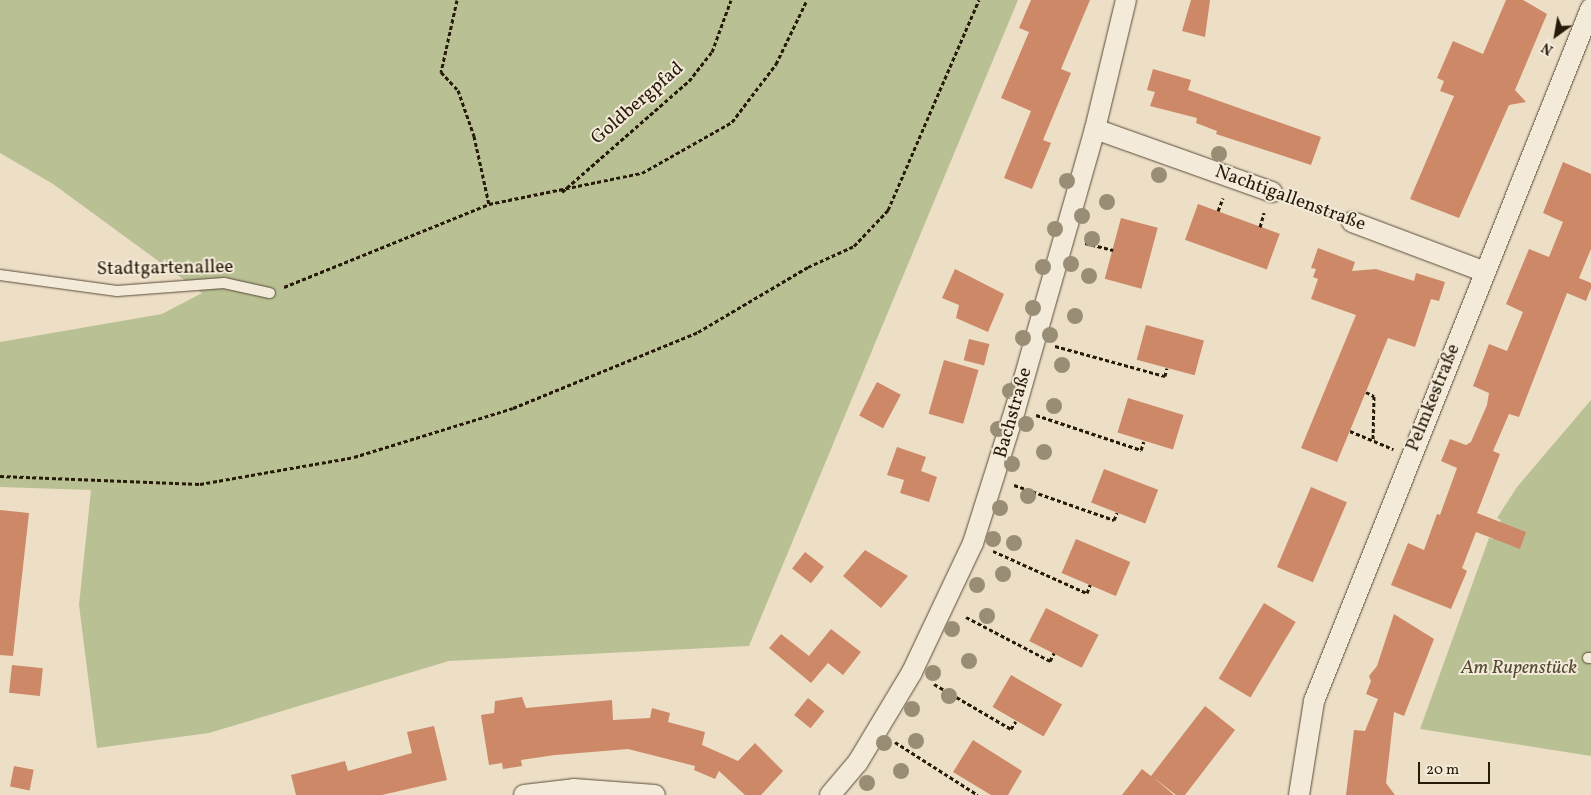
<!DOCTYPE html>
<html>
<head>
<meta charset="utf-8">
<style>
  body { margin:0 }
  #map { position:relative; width:1591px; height:795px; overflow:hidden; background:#eddfc6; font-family:Vollkorn,serif }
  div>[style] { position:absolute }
  .green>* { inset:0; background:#b9c194 }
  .building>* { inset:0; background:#cc8867; transform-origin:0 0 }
  .path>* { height:3px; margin-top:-1.5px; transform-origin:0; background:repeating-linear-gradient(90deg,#281a08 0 4px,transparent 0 6.5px) }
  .roads { filter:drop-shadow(0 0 1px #594b38) drop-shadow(0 0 1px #594b38) }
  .service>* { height:10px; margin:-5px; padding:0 5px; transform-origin:5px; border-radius:5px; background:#f3eada }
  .minor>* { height:20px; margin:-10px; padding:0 10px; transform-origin:10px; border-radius:10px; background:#f3eada }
  .trees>* { width:16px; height:16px; margin:-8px; border-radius:50%; background:#998e75 }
  span { translate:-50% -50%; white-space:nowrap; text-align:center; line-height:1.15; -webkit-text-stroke:4px #f3eada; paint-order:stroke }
  .street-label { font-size:19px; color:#281a08 }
  .park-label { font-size:19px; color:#544c32; font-style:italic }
  .north { position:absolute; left:1531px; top:10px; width:50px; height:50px; -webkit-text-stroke:4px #f3eada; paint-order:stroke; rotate:212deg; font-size:14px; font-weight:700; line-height:20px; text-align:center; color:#281a08 }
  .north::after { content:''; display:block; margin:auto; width:18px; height:22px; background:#281a08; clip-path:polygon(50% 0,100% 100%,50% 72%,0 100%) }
  .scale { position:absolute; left:1418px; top:762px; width:72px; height:22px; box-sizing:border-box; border:2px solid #281a08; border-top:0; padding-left:6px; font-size:15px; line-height:18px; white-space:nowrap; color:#281a08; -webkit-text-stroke:4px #f3eada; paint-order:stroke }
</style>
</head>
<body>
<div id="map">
  <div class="green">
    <div style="clip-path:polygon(0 0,1018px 0,749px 646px,449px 661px,209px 733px,97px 748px,79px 605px,91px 490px,0 487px,0 342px,162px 314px,202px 293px,53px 184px,0 153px)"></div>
    <div style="clip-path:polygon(1591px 400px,1591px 756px,1420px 729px,1489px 538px,1493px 539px,1501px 520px,1497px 518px,1517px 487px)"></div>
  </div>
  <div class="building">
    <div style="clip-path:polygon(1031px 0,1090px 0,1061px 69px,1071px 73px,1043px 140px,1051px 143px,1032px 189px,1004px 178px,1031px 111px,1001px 98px,1029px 32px,1019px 28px)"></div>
    <div style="clip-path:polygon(1191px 0,1210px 0,1205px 37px,1182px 31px)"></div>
    <div style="clip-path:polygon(1506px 0,1523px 0,1547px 14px,1515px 90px,1526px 102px,1509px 105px,1459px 218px,1410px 199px,1454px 96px,1440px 91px,1444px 81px,1437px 78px,1453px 41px,1483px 54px)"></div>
    <div style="clip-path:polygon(1153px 69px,1191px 80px,1188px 90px,1321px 137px,1311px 165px,1216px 134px,1217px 131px,1196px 123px,1197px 118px,1150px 106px,1155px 92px,1147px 90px)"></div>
    <div style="clip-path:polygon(1563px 162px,1591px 174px,1591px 249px,1579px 278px,1591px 283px,1591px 288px,1586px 301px,1567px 293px,1519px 417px,1509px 414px,1493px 451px,1500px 454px,1477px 513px,1526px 532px,1520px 549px,1476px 532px,1462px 568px,1467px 571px,1451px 609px,1391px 585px,1408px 543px,1424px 550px,1437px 514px,1440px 515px,1457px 468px,1441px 461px,1450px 439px,1466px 445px,1471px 442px,1487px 405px,1489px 393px,1473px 386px,1489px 344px,1507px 351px,1523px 312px,1506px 304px,1529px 249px,1549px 257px,1563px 222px,1543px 213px)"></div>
    <div style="left:1198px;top:204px;width:87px;height:38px;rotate:20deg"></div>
    <div style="left:1121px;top:218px;width:38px;height:63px;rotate:15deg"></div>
    <div style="clip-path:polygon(1318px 248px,1355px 262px,1352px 271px,1376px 269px,1414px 281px,1416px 273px,1445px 282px,1439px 301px,1431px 299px,1415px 347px,1388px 338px,1337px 462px,1301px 448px,1356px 315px,1311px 299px,1318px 279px,1313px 277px,1316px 269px,1311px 268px)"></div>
    <div style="clip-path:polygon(955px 269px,1004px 294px,988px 332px,956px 318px,959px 305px,942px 298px)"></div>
    <div style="left:1146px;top:325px;width:60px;height:36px;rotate:15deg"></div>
    <div style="left:969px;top:339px;width:21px;height:22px;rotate:14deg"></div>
    <div style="left:944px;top:360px;width:36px;height:56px;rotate:16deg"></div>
    <div style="left:877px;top:382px;width:27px;height:38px;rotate:28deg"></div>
    <div style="left:1128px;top:398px;width:58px;height:36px;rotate:17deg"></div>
    <div style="clip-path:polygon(897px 447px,926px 457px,921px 471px,937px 477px,929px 502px,900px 493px,904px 480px,887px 475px)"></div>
    <div style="left:1104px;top:469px;width:58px;height:36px;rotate:21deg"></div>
    <div style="left:1311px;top:487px;width:39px;height:87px;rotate:23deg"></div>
    <div style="clip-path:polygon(0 510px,29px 513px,13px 656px,0 655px)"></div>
    <div style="left:1076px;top:539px;width:59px;height:37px;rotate:23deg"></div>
    <div style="clip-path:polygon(865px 550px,908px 576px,881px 608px,843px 576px)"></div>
    <div style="left:805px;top:552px;width:24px;height:21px;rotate:38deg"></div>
    <div style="left:1264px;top:603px;width:37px;height:88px;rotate:31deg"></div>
    <div style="left:1046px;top:608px;width:59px;height:37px;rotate:27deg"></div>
    <div style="clip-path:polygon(1394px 614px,1434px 639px,1404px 716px,1394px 712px,1386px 783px,1395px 795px,1346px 795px,1354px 730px,1365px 731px,1378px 699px,1366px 694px,1371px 681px,1369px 676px,1377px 666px)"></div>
    <div style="clip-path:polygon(831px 629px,861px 652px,843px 675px,828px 663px,811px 683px,769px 648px,781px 634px,809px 656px)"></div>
    <div style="left:12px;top:665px;width:31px;height:28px;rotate:6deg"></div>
    <div style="left:1011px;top:675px;width:59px;height:37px;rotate:30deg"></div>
    <div style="clip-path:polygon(522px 697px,526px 708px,612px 700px,613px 720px,650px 718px,652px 708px,670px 713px,668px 722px,705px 732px,702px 745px,738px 761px,755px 743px,783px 771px,761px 795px,745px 795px,719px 771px,715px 779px,694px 770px,695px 766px,628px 749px,555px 755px,521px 760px,522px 766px,503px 769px,502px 763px,489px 765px,481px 715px,494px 713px,495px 701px)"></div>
    <div style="left:808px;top:698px;width:21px;height:22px;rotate:39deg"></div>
    <div style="clip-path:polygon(1205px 706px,1235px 730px,1185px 795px,1176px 795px,1153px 777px,1174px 795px,1122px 795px,1142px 769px,1151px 776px)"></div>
    <div style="clip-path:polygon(434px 726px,447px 780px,382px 795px,296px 795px,291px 775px,345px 761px,348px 771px,412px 753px,407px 732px)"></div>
    <div style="clip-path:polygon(973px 740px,1022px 771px,1008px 795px,991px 795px,953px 772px)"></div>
    <div style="left:14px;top:766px;width:20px;height:21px;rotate:11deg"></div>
  </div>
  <div class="path">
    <div style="left:457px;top:0;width:74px;rotate:102.5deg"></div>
    <div style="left:441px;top:72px;width:25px;rotate:47deg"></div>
    <div style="left:458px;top:90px;width:49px;rotate:70.8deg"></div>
    <div style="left:474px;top:136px;width:70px;rotate:77.6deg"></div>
    <div style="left:562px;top:192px;width:169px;rotate:-41.2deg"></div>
    <div style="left:689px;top:81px;width:37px;rotate:-52deg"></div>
    <div style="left:712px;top:52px;width:55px;rotate:-69.9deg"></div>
    <div style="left:1292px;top:199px;width:44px;rotate:21.3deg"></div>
    <div style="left:1218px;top:211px;width:14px;rotate:-69deg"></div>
    <div style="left:1260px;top:227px;width:15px;rotate:-74deg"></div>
    <div style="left:1085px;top:243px;width:29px;rotate:14deg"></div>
    <div style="left:284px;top:287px;width:221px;rotate:-22deg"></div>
    <div style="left:489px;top:204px;width:156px;rotate:-11.5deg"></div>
    <div style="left:642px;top:173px;width:103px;rotate:-29.5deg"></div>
    <div style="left:732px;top:122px;width:73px;rotate:-52.8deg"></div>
    <div style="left:776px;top:64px;width:71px;rotate:-64.2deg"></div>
    <div style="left:1055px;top:346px;width:114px;rotate:15.3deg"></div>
    <div style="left:1165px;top:376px;width:8px;rotate:-76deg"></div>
    <div style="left:1366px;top:392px;width:9px;rotate:27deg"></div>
    <div style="left:1374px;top:396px;width:45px;rotate:91.3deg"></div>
    <div style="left:1036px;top:415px;width:111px;rotate:18.4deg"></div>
    <div style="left:1141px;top:450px;width:9px;rotate:-72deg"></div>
    <div style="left:1350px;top:431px;width:47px;rotate:22.7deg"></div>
    <div style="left:0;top:476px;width:200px;rotate:2.3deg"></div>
    <div style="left:200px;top:484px;width:156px;rotate:-9.9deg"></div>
    <div style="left:354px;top:457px;width:166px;rotate:-17.1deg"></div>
    <div style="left:513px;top:408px;width:200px;rotate:-22.3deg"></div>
    <div style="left:698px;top:332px;width:128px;rotate:-30.6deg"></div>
    <div style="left:808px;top:267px;width:51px;rotate:-24.5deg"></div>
    <div style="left:854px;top:246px;width:50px;rotate:-46.6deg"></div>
    <div style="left:888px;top:210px;width:229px;rotate:-66.6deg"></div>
    <div style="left:1014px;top:485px;width:106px;rotate:19.3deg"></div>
    <div style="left:1114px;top:520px;width:8px;rotate:-67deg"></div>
    <div style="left:993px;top:551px;width:103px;rotate:24.1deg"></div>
    <div style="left:1087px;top:593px;width:9px;rotate:-69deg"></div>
    <div style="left:966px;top:617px;width:95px;rotate:27.6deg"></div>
    <div style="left:1050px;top:661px;width:9px;rotate:-63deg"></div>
    <div style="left:934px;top:684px;width:89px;rotate:30.3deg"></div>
    <div style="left:1011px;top:729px;width:9px;rotate:-58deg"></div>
    <div style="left:895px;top:742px;width:98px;rotate:32.6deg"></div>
  </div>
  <div class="roads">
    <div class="service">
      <div style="left:0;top:275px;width:118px;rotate:7.8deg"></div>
      <div style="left:117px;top:291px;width:107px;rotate:-4.3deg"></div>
      <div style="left:224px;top:283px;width:47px;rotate:12.3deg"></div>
      <div style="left:1588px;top:658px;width:3px"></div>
    </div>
    <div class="minor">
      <div style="left:1095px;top:129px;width:188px;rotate:19.6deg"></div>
      <div style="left:1352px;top:222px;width:142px;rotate:20.6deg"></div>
      <div style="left:524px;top:795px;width:50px;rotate:-6.8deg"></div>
      <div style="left:574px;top:789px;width:81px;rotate:4.2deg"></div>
      <div style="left:830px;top:795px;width:43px;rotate:-49.7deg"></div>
      <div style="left:858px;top:762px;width:105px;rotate:-59deg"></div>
      <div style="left:912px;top:672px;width:143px;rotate:-64.7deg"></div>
      <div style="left:973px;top:543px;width:139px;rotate:-72.5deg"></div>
      <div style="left:1015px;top:410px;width:292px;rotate:-74.1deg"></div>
      <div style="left:1095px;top:129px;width:133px;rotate:-76.5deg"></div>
      <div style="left:1299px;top:795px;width:95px;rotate:-80.9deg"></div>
      <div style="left:1314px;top:701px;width:746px;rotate:-68.21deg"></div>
    </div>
  </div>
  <div class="trees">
    <div style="left:1219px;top:154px"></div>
    <div style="left:1159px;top:175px"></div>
    <div style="left:1067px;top:181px"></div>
    <div style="left:1107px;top:202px"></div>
    <div style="left:1082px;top:216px"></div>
    <div style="left:1055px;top:229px"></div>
    <div style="left:1092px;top:239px"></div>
    <div style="left:1071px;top:264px"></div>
    <div style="left:1043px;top:267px"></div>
    <div style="left:1089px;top:276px"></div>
    <div style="left:1033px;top:308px"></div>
    <div style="left:1075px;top:316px"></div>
    <div style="left:1050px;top:335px"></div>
    <div style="left:1023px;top:338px"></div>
    <div style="left:1062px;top:365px"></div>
    <div style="left:1010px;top:391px"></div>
    <div style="left:1054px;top:406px"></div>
    <div style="left:1026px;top:424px"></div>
    <div style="left:998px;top:429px"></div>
    <div style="left:1044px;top:452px"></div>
    <div style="left:1012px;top:464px"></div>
    <div style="left:1028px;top:496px"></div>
    <div style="left:1000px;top:508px"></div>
    <div style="left:993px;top:539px"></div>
    <div style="left:1014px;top:543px"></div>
    <div style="left:1003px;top:574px"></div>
    <div style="left:977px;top:585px"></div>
    <div style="left:987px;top:616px"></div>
    <div style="left:952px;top:629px"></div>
    <div style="left:969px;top:661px"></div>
    <div style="left:933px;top:673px"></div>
    <div style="left:949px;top:696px"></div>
    <div style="left:912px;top:709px"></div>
    <div style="left:916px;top:741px"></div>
    <div style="left:884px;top:743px"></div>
    <div style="left:901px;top:771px"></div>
    <div style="left:867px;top:783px"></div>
  </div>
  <div class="street-label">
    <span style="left:638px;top:104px;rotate:-41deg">Goldbergpfad</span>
    <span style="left:1290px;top:199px;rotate:20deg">Nachtigallenstraße</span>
    <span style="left:165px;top:269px;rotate:-1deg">Stadtgartenallee</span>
    <span style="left:1434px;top:398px;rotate:-68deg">Pelmkestraße</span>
    <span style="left:1014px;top:413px;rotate:-74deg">Bachstraße</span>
  </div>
  <div class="park-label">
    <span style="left:1519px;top:669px">Am Rupenstück</span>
  </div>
  <div class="north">N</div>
  <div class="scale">20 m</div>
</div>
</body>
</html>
